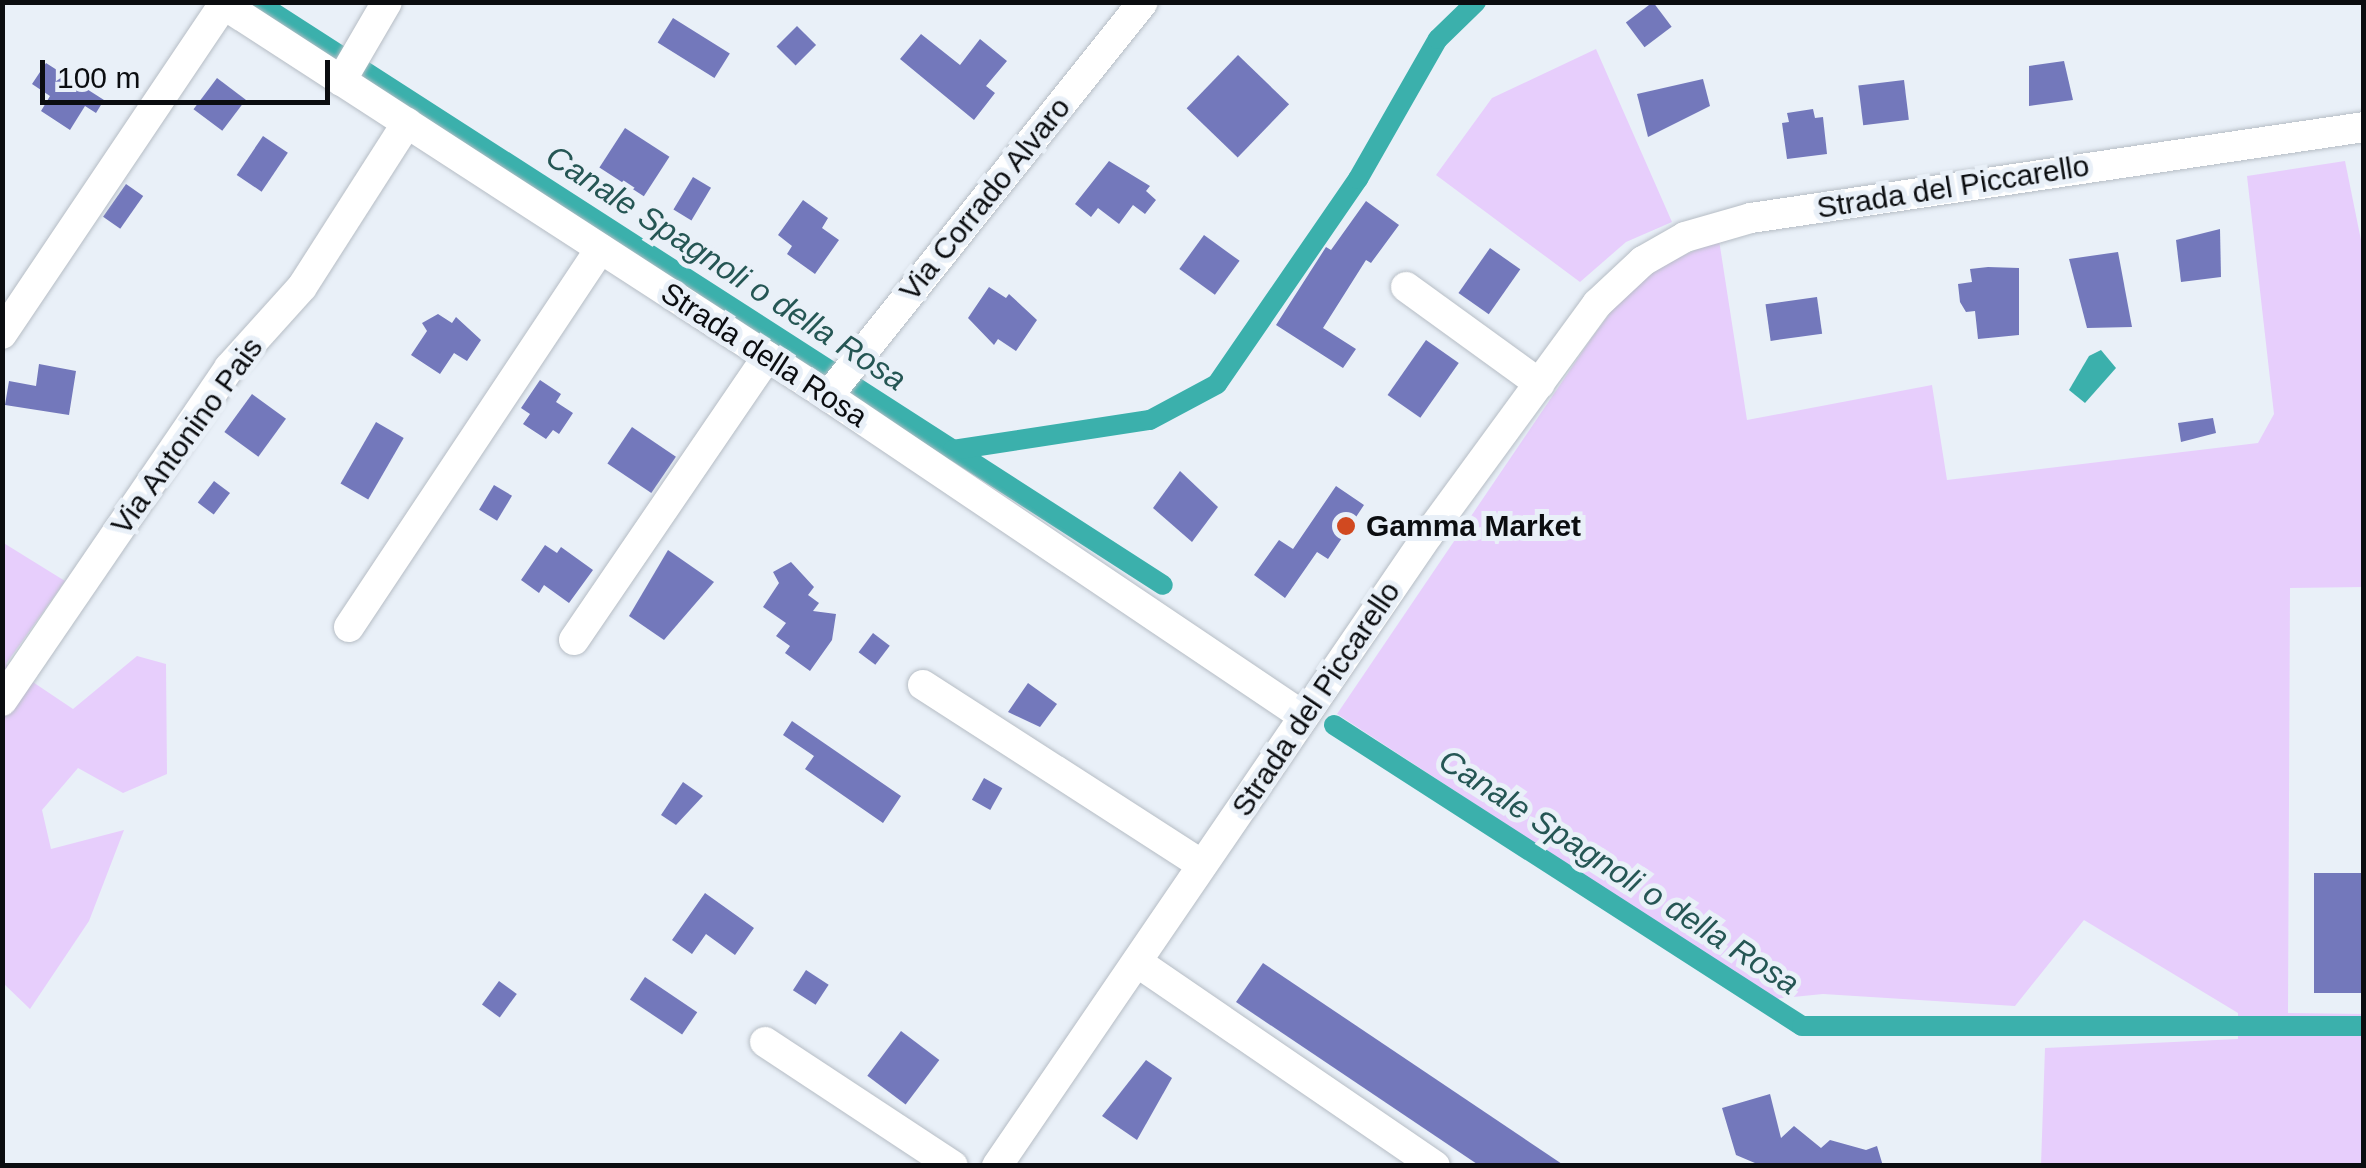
<!DOCTYPE html>
<html>
<head>
<meta charset="utf-8">
<style>
  body { margin:0 }
  #map { position:relative; width:2366px; height:1168px; overflow:hidden; background:#e9f0f8; font-family:Arial,sans-serif }
  div>[style] { position:absolute }
  .green>* { inset:0; background:#e7cefc }
  .water>* { inset:0; background:#3bb0ac }
  .canal>* { height:20px; margin:-10px; padding:0 10px; transform-origin:10px; border-radius:10px; background:#3bb0ac }
  .building>* { inset:0; background:#7378bb; transform-origin:0 0 }
  .roads { filter:drop-shadow(0 0 2px #b6bdc5) drop-shadow(0 0 2px #b6bdc5) }
  .minor>* { height:30px; margin:-15px; padding:0 15px; transform-origin:15px; border-radius:15px; background:#fff }
  .dots>* { width:28px; height:28px; translate:-50% -50%; box-sizing:border-box; border:5px solid #e9f0f8; border-radius:50% }
  span { translate:-50% -50%; white-space:nowrap; text-align:center; line-height:1.15; -webkit-text-stroke:10px #e9f0f8; paint-order:stroke }
  .street-label { font-size:30px; color:#0b0d10 }
  .poi-label { font-size:30px; color:#0b0d10; font-weight:700 }
  .left { translate:0 -50%; text-align:left }
  .water-label { font-size:32px; color:#255654; font-style:italic }
  .frame { position:absolute; inset:0; border:5px solid #0b0d10; pointer-events:none }
  .scale { position:absolute; left:40px; top:60px; width:290px; height:45px; box-sizing:border-box; border:5px solid #0b0d10; border-top:0; padding-left:12px; font-size:30px; line-height:35px; white-space:nowrap; color:#0b0d10; -webkit-text-stroke:8px #e9f0f8; paint-order:stroke }
</style>
</head>
<body>
<div id="map">
  <div class="green">
    <div style="clip-path:polygon(1596px 49px,1672px 222px,1626px 242px,1580px 282px,1436px 175px,1492px 98px)"></div>
    <div style="clip-path:polygon(2345px 161px,2364px 255px,2363px 587px,2290px 588px,2288px 1013px,2363px 1014px,2363px 1165px,2041px 1165px,2045px 1048px,2238px 1039px,2238px 1013px,2084px 920px,2015px 1006px,1823px 994px,1774px 999px,1337px 714px,1591px 339px,1623px 296px,1666px 263px,1719px 240px,1747px 420px,1932px 385px,1947px 480px,2258px 443px,2274px 414px,2247px 176px)"></div>
    <div style="clip-path:polygon(2px 542px,65px 581px,6px 664px,73px 709px,137px 656px,166px 664px,167px 774px,123px 793px,78px 768px,42px 810px,51px 849px,124px 830px,89px 921px,30px 1009px,3px 983px)"></div>
  </div>
  <div class="water">
    <div style="clip-path:polygon(2101px 350px,2116px 368px,2085px 403px,2069px 390px,2089px 356px)"></div>
  </div>
  <div class="canal">
    <div style="left:257px;top:2px;width:1077px;rotate:32.76deg"></div>
    <div style="left:953px;top:450px;width:199px;rotate:-8.7deg"></div>
    <div style="left:1150px;top:420px;width:76px;rotate:-28.2deg"></div>
    <div style="left:1217px;top:384px;width:249px;rotate:-55.5deg"></div>
    <div style="left:1358px;top:179px;width:161px;rotate:-60.3deg"></div>
    <div style="left:1438px;top:39px;width:53px;rotate:-44.2deg"></div>
    <div style="left:1334px;top:725px;width:556px;rotate:32.75deg"></div>
    <div style="left:1802px;top:1026px;width:562px"></div>
  </div>
  <div class="building">
    <div style="left:1653px;top:2px;width:31px;height:34px;rotate:53deg"></div>
    <div style="left:673px;top:18px;width:67px;height:29px;rotate:32deg"></div>
    <div style="left:797px;top:26px;width:27px;height:29px;rotate:45deg"></div>
    <div style="clip-path:polygon(921px 34px,960px 65px,980px 39px,1007px 61px,986px 86px,995px 93px,974px 120px,900px 59px)"></div>
    <div style="left:1238px;top:55px;width:71px;height:74px;rotate:44deg"></div>
    <div style="clip-path:polygon(2064px 61px,2073px 100px,2029px 106px,2029px 66px)"></div>
    <div style="clip-path:polygon(46px 63px,104px 100px,96px 113px,85px 106px,70px 130px,41px 111px,50px 96px,32px 84px)"></div>
    <div style="left:217px;top:78px;width:36px;height:39px;rotate:37deg"></div>
    <div style="clip-path:polygon(1703px 79px,1710px 106px,1648px 137px,1637px 94px)"></div>
    <div style="left:1904px;top:80px;width:40px;height:46px;rotate:83deg"></div>
    <div style="clip-path:polygon(1813px 109px,1815px 118px,1823px 117px,1827px 154px,1787px 159px,1782px 123px,1789px 122px,1787px 113px)"></div>
    <div style="left:625px;top:128px;width:53px;height:47px;rotate:33deg"></div>
    <div style="left:263px;top:136px;width:30px;height:47px;rotate:34deg"></div>
    <div style="clip-path:polygon(1109px 161px,1150px 186px,1146px 191px,1156px 200px,1145px 214px,1133px 205px,1119px 224px,1098px 208px,1091px 217px,1075px 204px)"></div>
    <div style="left:693px;top:177px;width:21px;height:38px;rotate:31deg"></div>
    <div style="left:126px;top:184px;width:21px;height:40px;rotate:35deg"></div>
    <div style="clip-path:polygon(803px 200px,828px 218px,822px 228px,839px 240px,815px 274px,787px 254px,792px 246px,778px 235px)"></div>
    <div style="clip-path:polygon(1366px 201px,1399px 225px,1371px 263px,1366px 260px,1323px 328px,1356px 349px,1343px 368px,1276px 325px,1326px 247px,1331px 250px)"></div>
    <div style="clip-path:polygon(2220px 229px,2221px 277px,2181px 282px,2176px 240px)"></div>
    <div style="left:1204px;top:235px;width:44px;height:42px;rotate:36deg"></div>
    <div style="left:1490px;top:248px;width:37px;height:55px;rotate:35deg"></div>
    <div style="clip-path:polygon(2118px 252px,2132px 327px,2087px 328px,2069px 259px)"></div>
    <div style="clip-path:polygon(1988px 267px,2019px 268px,2019px 335px,1978px 339px,1975px 311px,1966px 312px,1960px 302px,1958px 284px,1972px 282px,1970px 269px)"></div>
    <div style="clip-path:polygon(989px 287px,1006px 298px,1009px 294px,1037px 320px,1016px 351px,998px 339px,994px 345px,968px 318px)"></div>
    <div style="left:1817px;top:297px;width:37px;height:52px;rotate:82deg"></div>
    <div style="clip-path:polygon(438px 314px,452px 323px,456px 317px,481px 340px,467px 361px,454px 353px,440px 374px,411px 355px,427px 331px,422px 323px)"></div>
    <div style="left:1426px;top:340px;width:40px;height:67px;rotate:35deg"></div>
    <div style="clip-path:polygon(39px 364px,76px 371px,69px 415px,5px 405px,9px 381px,36px 386px)"></div>
    <div style="clip-path:polygon(540px 380px,561px 394px,556px 402px,573px 413px,559px 434px,553px 430px,546px 439px,523px 424px,530px 414px,521px 408px)"></div>
    <div style="left:252px;top:394px;width:42px;height:47px;rotate:36deg"></div>
    <div style="clip-path:polygon(2213px 418px,2216px 433px,2181px 442px,2178px 423px)"></div>
    <div style="left:376px;top:422px;width:32px;height:71px;rotate:30deg"></div>
    <div style="left:632px;top:427px;width:53px;height:44px;rotate:34deg"></div>
    <div style="clip-path:polygon(1180px 471px,1218px 507px,1192px 542px,1153px 508px)"></div>
    <div style="left:214px;top:481px;width:20px;height:27px;rotate:37deg"></div>
    <div style="left:494px;top:485px;width:21px;height:29px;rotate:31deg"></div>
    <div style="clip-path:polygon(1336px 486px,1364px 505px,1328px 559px,1317px 552px,1285px 598px,1254px 575px,1279px 540px,1293px 549px)"></div>
    <div style="clip-path:polygon(545px 545px,557px 553px,561px 547px,593px 570px,569px 603px,544px 585px,539px 593px,521px 580px)"></div>
    <div style="clip-path:polygon(668px 550px,714px 582px,664px 640px,629px 616px)"></div>
    <div style="clip-path:polygon(791px 562px,814px 587px,808px 595px,819px 603px,813px 611px,836px 614px,832px 640px,810px 671px,785px 653px,790px 646px,776px 636px,786px 623px,763px 607px,779px 583px,773px 572px)"></div>
    <div style="left:873px;top:633px;width:21px;height:24px;rotate:37deg"></div>
    <div style="clip-path:polygon(1028px 683px,1057px 704px,1040px 727px,1008px 712px)"></div>
    <div style="clip-path:polygon(792px 721px,901px 796px,883px 823px,805px 769px,814px 756px,783px 735px)"></div>
    <div style="left:984px;top:778px;width:21px;height:25px;rotate:29deg"></div>
    <div style="clip-path:polygon(683px 782px,703px 796px,676px 825px,661px 815px)"></div>
    <div style="left:2364px;top:873px;width:120px;height:50px;rotate:90deg"></div>
    <div style="clip-path:polygon(705px 893px,754px 928px,735px 955px,706px 934px,692px 954px,672px 940px)"></div>
    <div style="clip-path:polygon(1263px 963px,1565px 1166px,1480px 1166px,1236px 1002px)"></div>
    <div style="left:806px;top:970px;width:27px;height:24px;rotate:33deg"></div>
    <div style="left:645px;top:977px;width:63px;height:27px;rotate:34deg"></div>
    <div style="left:499px;top:981px;width:22px;height:29px;rotate:36deg"></div>
    <div style="left:901px;top:1031px;width:48px;height:56px;rotate:37deg"></div>
    <div style="clip-path:polygon(1146px 1060px,1172px 1078px,1137px 1140px,1102px 1116px)"></div>
    <div style="clip-path:polygon(1770px 1094px,1781px 1138px,1794px 1126px,1821px 1148px,1830px 1140px,1866px 1150px,1877px 1146px,1883px 1166px,1762px 1166px,1736px 1155px,1722px 1108px)"></div>
  </div>
  <div class="roads">
    <div class="minor">
      <div style="left:220px;top:2px;width:724px;rotate:32.94deg"></div>
      <div style="left:828px;top:396px;width:573px;rotate:33.97deg"></div>
      <div style="left:341px;top:81px;width:91px;rotate:-59.8deg"></div>
      <div style="left:1406px;top:287px;width:165px;rotate:35.9deg"></div>
      <div style="left:2px;top:334px;width:396px;rotate:-56.1deg"></div>
      <div style="left:828px;top:396px;width:504px;rotate:-51.36deg"></div>
      <div style="left:349px;top:627px;width:454px;rotate:-56.4deg"></div>
      <div style="left:574px;top:640px;width:343px;rotate:-55.7deg"></div>
      <div style="left:923px;top:685px;width:332px;rotate:32.8deg"></div>
      <div style="left:2px;top:701px;width:403px;rotate:-55.7deg"></div>
      <div style="left:229px;top:368px;width:109px;rotate:-48deg"></div>
      <div style="left:302px;top:287px;width:195px;rotate:-57.4deg"></div>
      <div style="left:1137px;top:962px;width:361px;rotate:34.4deg"></div>
      <div style="left:765px;top:1042px;width:225px;rotate:33.4deg"></div>
      <div style="left:997px;top:1166px;width:764px;rotate:-55.67deg"></div>
      <div style="left:1428px;top:535px;width:286px;rotate:-53.8deg"></div>
      <div style="left:1597px;top:304px;width:63px;rotate:-43.1deg"></div>
      <div style="left:1643px;top:261px;width:48px;rotate:-29.7deg"></div>
      <div style="left:1685px;top:237px;width:69px;rotate:-16.1deg"></div>
      <div style="left:1751px;top:218px;width:620px;rotate:-8.44deg"></div>
    </div>
  </div>
  <div class="dots">
    <div style="left:1346px;top:526px;background:#d14920"></div>
  </div>
  <div class="street-label">
    <span style="left:1953px;top:187px;rotate:-9deg">Strada del Piccarello</span>
    <span style="left:985px;top:199px;rotate:-51deg">Via Corrado Alvaro</span>
    <span style="left:764px;top:355px;rotate:33deg">Strada della Rosa</span>
    <span style="left:187px;top:436px;rotate:-54deg">Via Antonino Pais</span>
    <span style="left:1316px;top:699px;rotate:-56deg">Strada del Piccarello</span>
  </div>
  <div class="poi-label">
    <span class="left" style="left:1366px;top:526px">Gamma Market</span>
  </div>
  <div class="water-label">
    <span style="left:726px;top:268px;rotate:33deg">Canale Spagnoli o della Rosa</span>
    <span style="left:1619px;top:872px;rotate:33deg">Canale Spagnoli o della Rosa</span>
  </div>
  <div class="frame"></div>
  <div class="scale">100 m</div>
</div>
</body>
</html>
